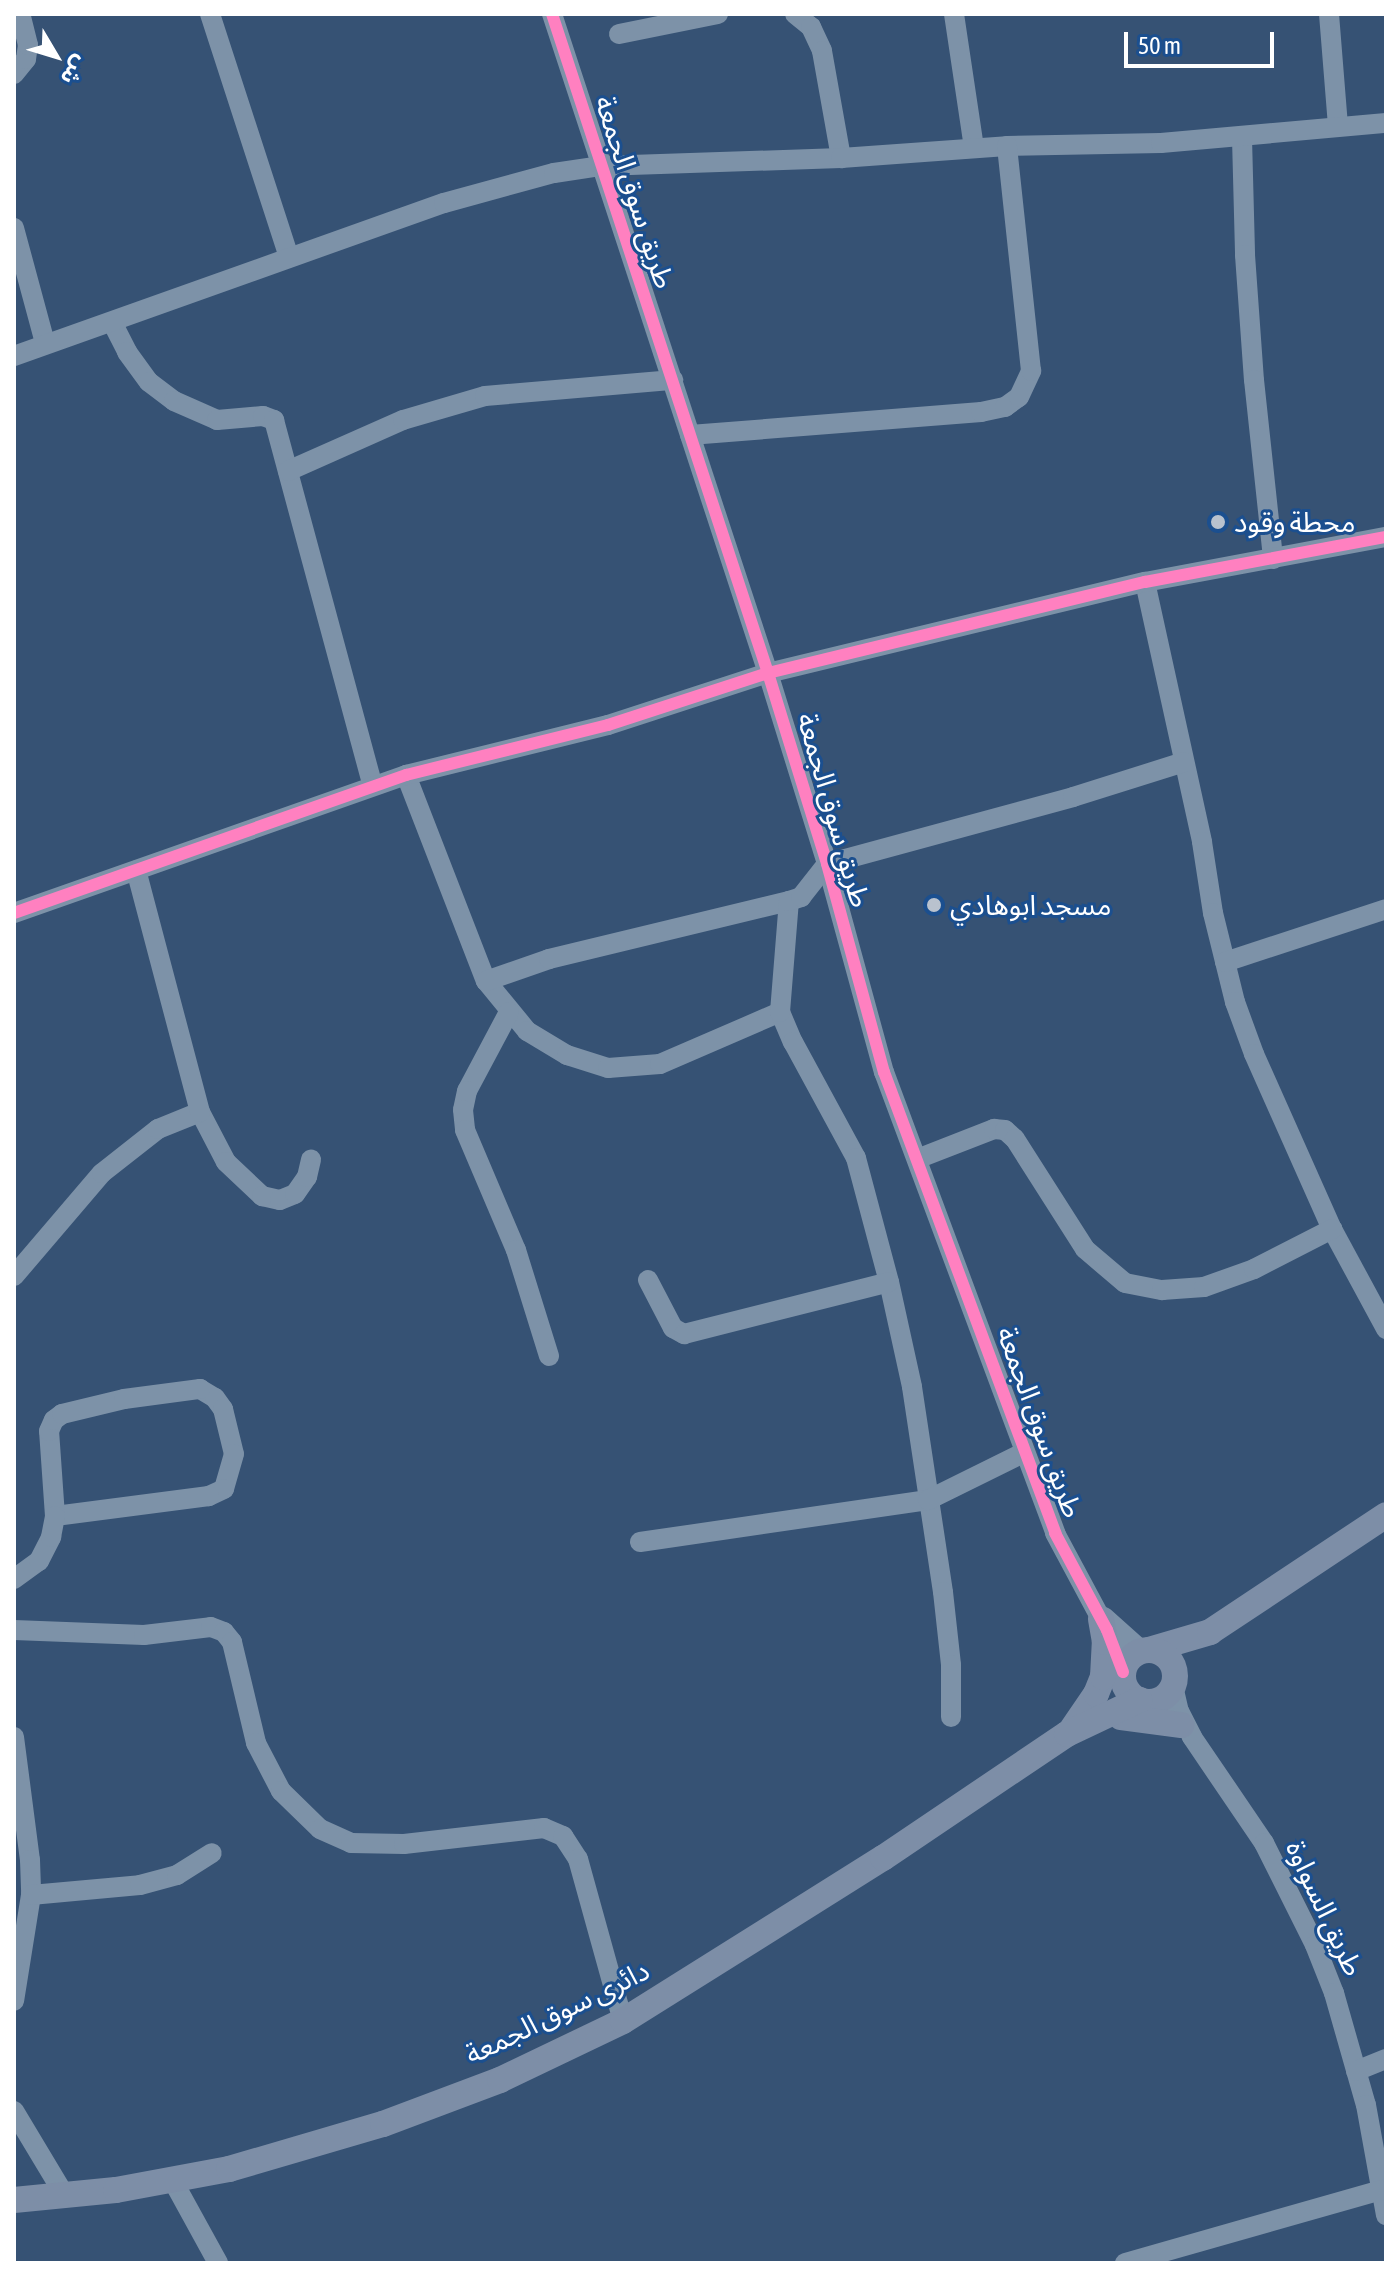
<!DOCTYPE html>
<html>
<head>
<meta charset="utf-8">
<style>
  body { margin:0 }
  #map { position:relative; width:1400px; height:2277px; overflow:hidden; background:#365274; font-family:"Asap Condensed","Noto Sans Arabic",sans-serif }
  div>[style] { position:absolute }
  .minor>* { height:20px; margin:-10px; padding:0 10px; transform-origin:10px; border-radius:10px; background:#7d92a8 }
  .major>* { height:26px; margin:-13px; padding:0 13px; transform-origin:13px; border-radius:13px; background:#7d8ea7 }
  .major>.ring { margin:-13px; padding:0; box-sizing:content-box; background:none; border:26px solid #7d8ea7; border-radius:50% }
  .cycleway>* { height:12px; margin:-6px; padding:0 6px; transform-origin:6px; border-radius:6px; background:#ff80c0 }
  .dots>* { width:22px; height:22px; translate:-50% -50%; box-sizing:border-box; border:4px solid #1b4f8f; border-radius:50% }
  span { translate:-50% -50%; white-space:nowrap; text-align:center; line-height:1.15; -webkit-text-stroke:6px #1b4f8f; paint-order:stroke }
  .street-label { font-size:28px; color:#fff }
  .poi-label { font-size:28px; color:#fff }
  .left { translate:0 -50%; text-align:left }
  .frame { position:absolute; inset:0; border:16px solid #fff; pointer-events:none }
  .north { position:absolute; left:16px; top:16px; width:80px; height:80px; -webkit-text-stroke:6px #1b4f8f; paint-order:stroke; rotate:128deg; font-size:22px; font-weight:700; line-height:32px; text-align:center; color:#fff }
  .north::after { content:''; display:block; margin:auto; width:28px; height:36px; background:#fff; clip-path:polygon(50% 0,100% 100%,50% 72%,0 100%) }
  .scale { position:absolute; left:1124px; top:32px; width:150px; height:36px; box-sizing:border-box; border:4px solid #fff; border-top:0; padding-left:10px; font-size:24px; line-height:28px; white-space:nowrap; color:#fff; -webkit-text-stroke:6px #1b4f8f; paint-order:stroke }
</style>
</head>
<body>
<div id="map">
  <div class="minor">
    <div style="left:210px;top:14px;width:256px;rotate:72deg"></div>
    <div style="left:552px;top:14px;width:693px;rotate:71.85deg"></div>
    <div style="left:768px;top:673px;width:200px;rotate:72.8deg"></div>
    <div style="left:827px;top:864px;width:216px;rotate:74.7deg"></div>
    <div style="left:884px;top:1072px;width:492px;rotate:69.6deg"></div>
    <div style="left:1055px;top:1533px;width:110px;rotate:61.8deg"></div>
    <div style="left:1107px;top:1630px;width:45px;rotate:69.1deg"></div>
    <div style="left:795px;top:14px;width:21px;rotate:39deg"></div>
    <div style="left:811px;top:27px;width:26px;rotate:65deg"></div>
    <div style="left:822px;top:51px;width:109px;rotate:79.9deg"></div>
    <div style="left:954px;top:14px;width:135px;rotate:81.5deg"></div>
    <div style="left:1329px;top:14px;width:111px;rotate:85.4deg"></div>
    <div style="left:619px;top:34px;width:101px;rotate:-11.4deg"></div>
    <div style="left:14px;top:74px;width:19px;rotate:-51deg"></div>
    <div style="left:26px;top:59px;width:14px;rotate:-82deg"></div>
    <div style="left:28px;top:45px;width:32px;rotate:-104deg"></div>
    <div style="left:1242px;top:138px;width:117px;rotate:88.5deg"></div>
    <div style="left:1245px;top:255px;width:125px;rotate:85.9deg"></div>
    <div style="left:1254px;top:380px;width:180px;rotate:83.9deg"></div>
    <div style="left:14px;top:228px;width:119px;rotate:74.9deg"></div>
    <div style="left:112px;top:322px;width:34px;rotate:63deg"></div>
    <div style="left:127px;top:352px;width:37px;rotate:54deg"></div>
    <div style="left:149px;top:382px;width:31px;rotate:37deg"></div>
    <div style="left:174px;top:401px;width:47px;rotate:23.8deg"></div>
    <div style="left:217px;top:420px;width:46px;rotate:-5deg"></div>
    <div style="left:263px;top:416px;width:12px;rotate:20deg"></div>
    <div style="left:274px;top:420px;width:379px;rotate:74.9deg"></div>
    <div style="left:14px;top:356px;width:456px;rotate:-19.6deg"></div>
    <div style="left:444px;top:203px;width:114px;rotate:-15.3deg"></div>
    <div style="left:554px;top:173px;width:48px;rotate:-8.5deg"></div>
    <div style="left:601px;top:166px;width:240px;rotate:-1.9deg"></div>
    <div style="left:841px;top:158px;width:166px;rotate:-4.1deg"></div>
    <div style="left:1007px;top:146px;width:154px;rotate:-1.1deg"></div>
    <div style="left:1161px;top:143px;width:226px;rotate:-5.1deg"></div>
    <div style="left:690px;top:435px;width:292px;rotate:-4.5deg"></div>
    <div style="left:981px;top:412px;width:25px;rotate:-12deg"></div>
    <div style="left:1005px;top:407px;width:17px;rotate:-36deg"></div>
    <div style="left:1019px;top:397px;width:29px;rotate:-65deg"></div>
    <div style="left:1031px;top:371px;width:226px;rotate:-96.1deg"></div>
    <div style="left:288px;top:471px;width:126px;rotate:-23.9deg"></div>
    <div style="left:403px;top:420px;width:85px;rotate:-16.3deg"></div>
    <div style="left:485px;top:396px;width:189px;rotate:-4.9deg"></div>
    <div style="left:1145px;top:582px;width:266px;rotate:77.6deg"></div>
    <div style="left:1202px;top:842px;width:72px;rotate:81.2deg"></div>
    <div style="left:1213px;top:913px;width:92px;rotate:76.1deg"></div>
    <div style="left:1235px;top:1002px;width:55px;rotate:69.9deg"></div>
    <div style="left:1254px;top:1054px;width:192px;rotate:66deg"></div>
    <div style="left:1332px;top:1229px;width:114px;rotate:61.6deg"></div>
    <div style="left:406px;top:775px;width:221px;rotate:68.8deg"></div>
    <div style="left:486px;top:981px;width:65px;rotate:50.6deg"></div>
    <div style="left:527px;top:1031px;width:47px;rotate:31deg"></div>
    <div style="left:567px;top:1055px;width:43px;rotate:17.6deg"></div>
    <div style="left:608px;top:1068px;width:52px;rotate:-4.4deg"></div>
    <div style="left:660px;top:1064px;width:131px;rotate:-23.4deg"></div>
    <div style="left:780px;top:1012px;width:33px;rotate:67deg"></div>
    <div style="left:793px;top:1042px;width:132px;rotate:61.5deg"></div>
    <div style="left:856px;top:1158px;width:128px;rotate:75.1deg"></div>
    <div style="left:889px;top:1282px;width:107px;rotate:77.6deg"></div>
    <div style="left:912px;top:1387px;width:207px;rotate:81.4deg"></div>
    <div style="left:943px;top:1592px;width:73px;rotate:83.7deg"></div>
    <div style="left:951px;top:1665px;width:52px;rotate:90deg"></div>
    <div style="left:14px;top:913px;width:416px;rotate:-19.4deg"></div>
    <div style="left:406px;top:775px;width:208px;rotate:-13.9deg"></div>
    <div style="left:608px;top:725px;width:168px;rotate:-18deg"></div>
    <div style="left:768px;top:673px;width:388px;rotate:-13.6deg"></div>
    <div style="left:1145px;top:582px;width:245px;rotate:-10.6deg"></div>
    <div style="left:1225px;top:962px;width:169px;rotate:-18.2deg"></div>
    <div style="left:486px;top:981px;width:67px;rotate:-19.2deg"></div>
    <div style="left:549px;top:959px;width:247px;rotate:-13.6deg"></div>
    <div style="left:509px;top:1012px;width:89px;rotate:118deg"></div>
    <div style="left:467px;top:1091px;width:19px;rotate:102deg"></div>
    <div style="left:463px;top:1110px;width:20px;rotate:84deg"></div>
    <div style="left:465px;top:1130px;width:130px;rotate:67deg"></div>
    <div style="left:516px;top:1250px;width:111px;rotate:72.7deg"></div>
    <div style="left:780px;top:1012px;width:111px;rotate:-85.4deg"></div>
    <div style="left:789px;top:901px;width:13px;rotate:-18deg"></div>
    <div style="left:801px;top:897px;width:42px;rotate:-51.8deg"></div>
    <div style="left:827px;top:864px;width:255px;rotate:-15.2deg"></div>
    <div style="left:1073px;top:797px;width:116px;rotate:-17.5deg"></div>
    <div style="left:200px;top:1112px;width:56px;rotate:62.5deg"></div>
    <div style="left:226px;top:1162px;width:50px;rotate:43.4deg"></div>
    <div style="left:262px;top:1196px;width:18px;rotate:13deg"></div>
    <div style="left:280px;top:1200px;width:16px;rotate:-22deg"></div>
    <div style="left:295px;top:1194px;width:21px;rotate:-55deg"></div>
    <div style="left:307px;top:1177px;width:18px;rotate:-77deg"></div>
    <div style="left:917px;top:1159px;width:83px;rotate:-21.3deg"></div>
    <div style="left:994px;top:1129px;width:11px;rotate:5deg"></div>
    <div style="left:1005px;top:1130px;width:13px;rotate:42deg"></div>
    <div style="left:1015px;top:1139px;width:130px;rotate:57.5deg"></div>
    <div style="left:1085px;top:1249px;width:52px;rotate:40.4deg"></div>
    <div style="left:1125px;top:1283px;width:38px;rotate:11deg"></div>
    <div style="left:1162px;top:1290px;width:42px;rotate:-4.1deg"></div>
    <div style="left:1204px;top:1287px;width:53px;rotate:-19.8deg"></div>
    <div style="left:1254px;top:1269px;width:88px;rotate:-27.1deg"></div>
    <div style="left:14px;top:1276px;width:135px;rotate:-49.5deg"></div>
    <div style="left:102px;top:1173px;width:71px;rotate:-38.2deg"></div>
    <div style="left:158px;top:1129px;width:45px;rotate:-22deg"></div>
    <div style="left:200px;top:1112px;width:250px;rotate:-104.8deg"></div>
    <div style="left:648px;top:1280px;width:54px;rotate:62.5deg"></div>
    <div style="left:673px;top:1328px;width:13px;rotate:29deg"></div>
    <div style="left:684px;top:1334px;width:211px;rotate:-14.2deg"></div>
    <div style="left:200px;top:1389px;width:17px;rotate:31deg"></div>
    <div style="left:215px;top:1398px;width:14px;rotate:54deg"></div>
    <div style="left:223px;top:1409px;width:46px;rotate:76.3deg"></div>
    <div style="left:234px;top:1454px;width:36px;rotate:106deg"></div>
    <div style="left:224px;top:1489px;width:17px;rotate:155deg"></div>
    <div style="left:209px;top:1496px;width:155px;rotate:172.6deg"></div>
    <div style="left:55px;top:1516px;width:85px;rotate:-94deg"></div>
    <div style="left:49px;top:1431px;width:12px;rotate:-66deg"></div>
    <div style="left:54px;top:1420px;width:10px;rotate:-37deg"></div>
    <div style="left:62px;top:1414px;width:64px;rotate:-13.6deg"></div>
    <div style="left:124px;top:1399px;width:77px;rotate:-7.5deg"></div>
    <div style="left:640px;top:1542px;width:291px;rotate:-8.3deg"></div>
    <div style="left:928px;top:1500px;width:108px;rotate:-26.3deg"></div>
    <div style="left:14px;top:1579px;width:31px;rotate:-36deg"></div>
    <div style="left:39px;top:1561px;width:27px;rotate:-63deg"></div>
    <div style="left:51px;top:1537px;width:21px;rotate:-79deg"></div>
    <div style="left:1104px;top:1617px;width:51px;rotate:41.8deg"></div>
    <div style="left:14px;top:1630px;width:130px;rotate:2.2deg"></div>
    <div style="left:144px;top:1635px;width:67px;rotate:-6.8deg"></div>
    <div style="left:211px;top:1627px;width:14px;rotate:21deg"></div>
    <div style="left:224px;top:1632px;width:13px;rotate:51deg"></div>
    <div style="left:232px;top:1642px;width:104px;rotate:76.6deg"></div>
    <div style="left:256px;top:1743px;width:54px;rotate:62.5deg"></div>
    <div style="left:281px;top:1791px;width:54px;rotate:44.3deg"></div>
    <div style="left:320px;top:1829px;width:34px;rotate:24deg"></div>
    <div style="left:351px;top:1843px;width:53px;rotate:1.1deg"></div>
    <div style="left:404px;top:1844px;width:141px;rotate:-6.5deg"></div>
    <div style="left:544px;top:1828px;width:21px;rotate:23deg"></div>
    <div style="left:563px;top:1836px;width:27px;rotate:57deg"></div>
    <div style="left:578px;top:1859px;width:168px;rotate:74.5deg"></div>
    <div style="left:1173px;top:1686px;width:26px;rotate:77deg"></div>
    <div style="left:1179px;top:1711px;width:29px;rotate:63deg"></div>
    <div style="left:1192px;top:1737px;width:128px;rotate:55.8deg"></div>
    <div style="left:1264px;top:1843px;width:114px;rotate:63.4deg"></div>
    <div style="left:1315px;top:1945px;width:52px;rotate:68.4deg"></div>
    <div style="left:1334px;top:1993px;width:116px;rotate:74.1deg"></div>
    <div style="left:1366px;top:2105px;width:112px;rotate:79.7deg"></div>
    <div style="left:1147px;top:1702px;width:42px;rotate:35.2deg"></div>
    <div style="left:14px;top:1737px;width:124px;rotate:82.6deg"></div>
    <div style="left:30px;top:1860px;width:35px;rotate:88deg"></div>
    <div style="left:31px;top:1895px;width:107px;rotate:99.1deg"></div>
    <div style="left:31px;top:1895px;width:109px;rotate:-5.2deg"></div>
    <div style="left:140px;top:1885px;width:38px;rotate:-15deg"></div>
    <div style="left:177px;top:1875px;width:41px;rotate:-32.2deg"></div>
    <div style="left:1356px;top:2071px;width:32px;rotate:-22deg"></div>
    <div style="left:14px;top:2111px;width:99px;rotate:59deg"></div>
    <div style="left:173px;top:2181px;width:94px;rotate:61.2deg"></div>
    <div style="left:1125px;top:2263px;width:267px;rotate:-15.9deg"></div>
  </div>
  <div class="major">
    <div style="left:1149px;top:1650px;width:64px;rotate:-16.4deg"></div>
    <div style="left:1210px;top:1632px;width:211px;rotate:-33.6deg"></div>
    <div class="ring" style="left:1123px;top:1650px;width:26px;height:26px"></div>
    <div style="left:1121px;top:1717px;width:61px;rotate:7.6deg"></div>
    <div style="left:1072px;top:1729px;width:42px;rotate:-55.6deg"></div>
    <div style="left:1096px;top:1694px;width:18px;rotate:-68deg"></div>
    <div style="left:1103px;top:1677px;width:35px;rotate:-87deg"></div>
    <div style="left:1105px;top:1642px;width:23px;rotate:-100deg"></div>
    <div style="left:14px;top:2200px;width:102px;rotate:-5.6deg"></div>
    <div style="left:116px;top:2190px;width:115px;rotate:-10.5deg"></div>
    <div style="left:229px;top:2169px;width:160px;rotate:-16.3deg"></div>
    <div style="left:383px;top:2124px;width:125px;rotate:-20.6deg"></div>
    <div style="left:500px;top:2080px;width:136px;rotate:-25.6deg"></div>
    <div style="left:623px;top:2021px;width:307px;rotate:-32.1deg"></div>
    <div style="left:883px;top:1858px;width:222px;rotate:-34deg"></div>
    <div style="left:1067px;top:1734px;width:80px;rotate:-25.3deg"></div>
  </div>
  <div class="cycleway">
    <div style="left:552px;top:14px;width:693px;rotate:71.85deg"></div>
    <div style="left:768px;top:673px;width:200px;rotate:72.8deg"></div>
    <div style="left:827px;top:864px;width:216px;rotate:74.7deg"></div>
    <div style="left:884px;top:1072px;width:492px;rotate:69.6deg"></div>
    <div style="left:1055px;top:1533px;width:110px;rotate:61.8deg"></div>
    <div style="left:1107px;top:1630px;width:45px;rotate:69.1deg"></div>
    <div style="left:14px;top:913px;width:416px;rotate:-19.4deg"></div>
    <div style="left:406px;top:775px;width:208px;rotate:-13.9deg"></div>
    <div style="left:608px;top:725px;width:168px;rotate:-18deg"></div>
    <div style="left:768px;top:673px;width:388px;rotate:-13.6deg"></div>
    <div style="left:1145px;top:582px;width:245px;rotate:-10.6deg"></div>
  </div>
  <div class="dots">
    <div style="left:1218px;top:522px;background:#b9c2ce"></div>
    <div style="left:934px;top:905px;background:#b9c2ce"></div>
  </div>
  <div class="street-label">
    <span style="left:635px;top:192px;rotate:72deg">طريق سوق الجمعة</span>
    <span style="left:834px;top:810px;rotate:74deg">طريق سوق الجمعة</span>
    <span style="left:1040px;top:1422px;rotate:70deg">طريق سوق الجمعة</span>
    <span style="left:1325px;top:1908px;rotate:65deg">طريق السواوة</span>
    <span style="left:557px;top:2012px;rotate:-26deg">دائرى سوق الجمعة</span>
  </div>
  <div class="poi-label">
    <span class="left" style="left:1234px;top:522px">محطة وقود</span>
    <span class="left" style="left:950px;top:905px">مسجد ابوهادي</span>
  </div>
  <div class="frame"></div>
  <div class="north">ش</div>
  <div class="scale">50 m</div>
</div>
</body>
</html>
